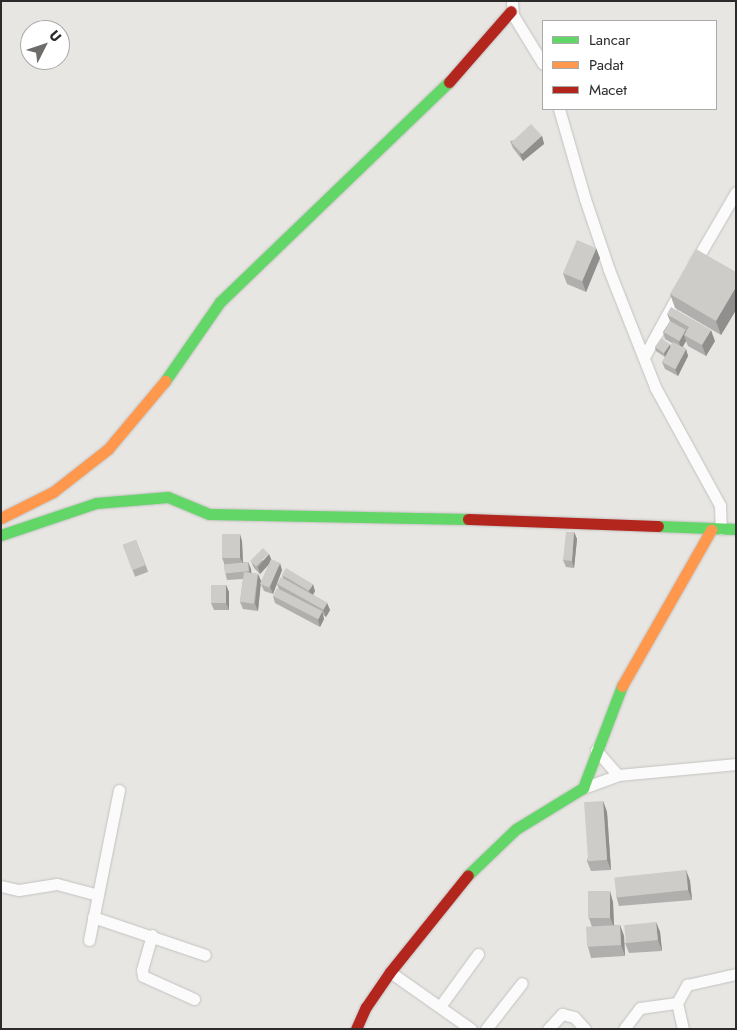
<!DOCTYPE html>
<html>
<head>
<meta charset="utf-8">
<style>
  body { margin:0 }
  #map { position:relative; width:737px; height:1030px; overflow:hidden; background:#e8e6e2; font-family:Jost,sans-serif }
  div>[style] { position:absolute }
  .roads { filter:drop-shadow(0 0 1px #c2c2c1) drop-shadow(0 0 1px #c2c2c1) }
  .street>* { height:11px; margin:-5.5px; padding:0 5.5px; transform-origin:5.5px; border-radius:5.5px; background:#fcfbfb }
  .fast>* { height:11px; margin:-5.5px; padding:0 5.5px; transform-origin:5.5px; border-radius:5.5px; background:#63d668 }
  .slow>* { height:11px; margin:-5.5px; padding:0 5.5px; transform-origin:5.5px; border-radius:5.5px; background:#ff974d }
  .jam>* { height:11px; margin:-5.5px; padding:0 5.5px; transform-origin:5.5px; border-radius:5.5px; background:#b3261e }
  .wall>* { inset:0; background:#b0afad; transform-origin:0 0 }
  .shaded-wall>* { inset:0; background:#908f8d }
  .building>* { inset:0; background:#cdccc9; transform-origin:0 0 }
  span { translate:-50% -50%; white-space:nowrap; text-align:center; line-height:1.15; -webkit-text-stroke:4px #fff; paint-order:stroke }
  .frame { position:absolute; inset:0; border:2px solid #2b2b2b; pointer-events:none }
  .legend { position:absolute; left:542px; top:20px; width:175px; height:90px; box-sizing:border-box; background:#fff; border:1px solid #aaa; margin:0; padding:6px 9px; list-style:none; font-size:15px; color:#2b2b2b }
  .legend li { display:flex; align-items:center; gap:10px; height:25px }
  .legend b { width:25px; border:1px solid #aaa }
  .north { position:absolute; left:20px; top:20px; width:50px; height:50px; box-sizing:border-box; background:#fff; border:1px solid #aaa; border-radius:50%; rotate:49deg; font-size:14px; font-weight:700; line-height:20px; text-align:center; color:#2b2b2b }
  .north::after { content:''; display:block; margin:auto; width:18px; height:22px; background:#6d6c6b; clip-path:polygon(50% 0,100% 100%,50% 72%,0 100%) }
</style>
</head>
<body>
<div id="map">
  <div class="roads">
    <div class="street">
      <div style="left:512px;top:1px;width:14px;rotate:86deg"></div>
      <div style="left:513px;top:15px;width:57px;rotate:58.5deg"></div>
      <div style="left:559px;top:109px;width:94px;rotate:73.9deg"></div>
      <div style="left:585px;top:199px;width:75px;rotate:71.3deg"></div>
      <div style="left:609px;top:270px;width:126px;rotate:68.5deg"></div>
      <div style="left:655px;top:387px;width:135px;rotate:61.2deg"></div>
      <div style="left:720px;top:505px;width:24px;rotate:88deg"></div>
      <div style="left:694px;top:264px;width:83px;rotate:-59.7deg"></div>
      <div style="left:644px;top:357px;width:75px;rotate:-61.4deg"></div>
      <div style="left:596px;top:750px;width:33px;rotate:49deg"></div>
      <div style="left:583px;top:788px;width:37px;rotate:-20deg"></div>
      <div style="left:618px;top:775px;width:119px;rotate:-5.3deg"></div>
      <div style="left:1px;top:886px;width:18px;rotate:13deg"></div>
      <div style="left:19px;top:890px;width:38px;rotate:-9deg"></div>
      <div style="left:57px;top:884px;width:42px;rotate:15deg"></div>
      <div style="left:93px;top:917px;width:118px;rotate:18.7deg"></div>
      <div style="left:152px;top:935px;width:36px;rotate:106deg"></div>
      <div style="left:142px;top:970px;width:6px;rotate:81deg"></div>
      <div style="left:143px;top:976px;width:56px;rotate:24.3deg"></div>
      <div style="left:89px;top:940px;width:153px;rotate:-78.7deg"></div>
      <div style="left:390px;top:972px;width:99px;rotate:35.1deg"></div>
      <div style="left:441px;top:1005px;width:63px;rotate:-54deg"></div>
      <div style="left:486px;top:1029px;width:58px;rotate:-52deg"></div>
      <div style="left:548px;top:1029px;width:21px;rotate:-47deg"></div>
      <div style="left:562px;top:1014px;width:12px;rotate:14deg"></div>
      <div style="left:574px;top:1017px;width:16px;rotate:47deg"></div>
      <div style="left:624px;top:1029px;width:26px;rotate:-53deg"></div>
      <div style="left:640px;top:1008px;width:37px;rotate:-8deg"></div>
      <div style="left:683px;top:1029px;width:27px;rotate:-103deg"></div>
      <div style="left:677px;top:1003px;width:21px;rotate:-61deg"></div>
      <div style="left:687px;top:985px;width:50px;rotate:-12.7deg"></div>
    </div>
    <div class="fast">
      <div style="left:165px;top:381px;width:96px;rotate:-55.2deg"></div>
      <div style="left:220px;top:302px;width:318px;rotate:-43.9deg"></div>
      <div style="left:658px;top:526px;width:78px;rotate:2.2deg"></div>
      <div style="left:1px;top:535px;width:100px;rotate:-18.6deg"></div>
      <div style="left:96px;top:503px;width:72px;rotate:-4.8deg"></div>
      <div style="left:168px;top:497px;width:44px;rotate:22.5deg"></div>
      <div style="left:209px;top:514px;width:259px;rotate:1.1deg"></div>
      <div style="left:468px;top:875px;width:66px;rotate:-43.8deg"></div>
      <div style="left:516px;top:829px;width:79px;rotate:-31.5deg"></div>
      <div style="left:583px;top:788px;width:109px;rotate:-69.1deg"></div>
    </div>
    <div class="slow">
      <div style="left:1px;top:518px;width:58px;rotate:-26.6deg"></div>
      <div style="left:53px;top:492px;width:70px;rotate:-38deg"></div>
      <div style="left:108px;top:449px;width:89px;rotate:-50deg"></div>
      <div style="left:622px;top:686px;width:180px;rotate:-60.3deg"></div>
    </div>
    <div class="jam">
      <div style="left:449px;top:82px;width:94px;rotate:-48.9deg"></div>
      <div style="left:468px;top:519px;width:190px;rotate:2.1deg"></div>
      <div style="left:356px;top:1029px;width:24px;rotate:-66deg"></div>
      <div style="left:366px;top:1007px;width:42px;rotate:-55.6deg"></div>
      <div style="left:390px;top:972px;width:124px;rotate:-51.2deg"></div>
    </div>
  </div>
  <div class="wall">
    <div style="clip-path:polygon(542px 136px,544px 144px,523px 161px,513px 148px,510px 141px)"></div>
    <div style="clip-path:polygon(600px 258px,586px 292px,567px 284px,563px 273px)"></div>
    <div style="clip-path:polygon(736px 272px,736px 310px,721px 335px,675px 308px,670px 294px)"></div>
    <div style="clip-path:polygon(667px 314px,715px 341px,706px 356px,688px 346px,686px 341px,683px 347px,686px 349px,688px 356px,678px 376px,665px 369px,662px 362px,665px 357px,656px 351px,655px 347px,671px 347px,672px 343px,665px 339px,663px 332px,670px 321px)"></div>
    <div style="clip-path:polygon(574px 532px,577px 539px,574px 568px,566px 567px,563px 560px)"></div>
    <div style="left:136px;top:540px;width:34px;height:14px;rotate:69deg"></div>
    <div style="clip-path:polygon(242px 541px,243px 562px,248px 562px,251px 569px,251px 573px,258px 574px,261px 581px,258px 611px,243px 609px,240px 602px,243px 579px,227px 580px,225px 572px,224px 563px,222px 558px)"></div>
    <div style="clip-path:polygon(271px 560px,282px 570px,273px 594px,264px 591px,261px 584px,269px 564px,260px 574px,254px 568px,251px 561px)"></div>
    <div style="clip-path:polygon(282px 575px,315px 591px,313px 595px,327px 603px,330px 610px,326px 617px,323px 615px,324px 619px,320px 627px,275px 603px,273px 596px,279px 589px,277px 584px,283px 578px)"></div>
    <div style="clip-path:polygon(226px 585px,229px 592px,229px 610px,214px 610px,211px 603px)"></div>
    <div style="clip-path:polygon(603px 801px,607px 812px,611px 870px,591px 871px,587px 861px)"></div>
    <div style="clip-path:polygon(686px 870px,690px 881px,692px 900px,619px 906px,616px 895px)"></div>
    <div style="clip-path:polygon(613px 902px,614px 925px,620px 925px,624px 936px,625px 956px,591px 958px,588px 947px,592px 927px,589px 918px)"></div>
    <div style="clip-path:polygon(656px 922px,660px 932px,662px 951px,629px 953px,625px 943px)"></div>
  </div>
  <div class="shaded-wall">
    <div style="clip-path:polygon(542px 136px,544px 144px,523px 161px,520px 154px)"></div>
    <div style="clip-path:polygon(596px 248px,600px 258px,586px 292px,582px 281px)"></div>
    <div style="clip-path:polygon(736px 287px,736px 310px,721px 335px,716px 321px)"></div>
    <div style="clip-path:polygon(686px 330px,688px 337px,684px 335px,686px 341px,681px 349px,679px 342px)"></div>
    <div style="clip-path:polygon(711px 330px,715px 341px,706px 356px,702px 345px)"></div>
    <div style="clip-path:polygon(670px 344px,671px 348px,665px 357px,664px 353px)"></div>
    <div style="clip-path:polygon(686px 349px,688px 356px,678px 376px,675px 369px)"></div>
    <div style="clip-path:polygon(574px 532px,577px 539px,574px 568px,572px 561px)"></div>
    <div style="clip-path:polygon(240px 534px,242px 541px,243px 565px,240px 557px)"></div>
    <div style="clip-path:polygon(269px 554px,272px 561px,260px 574px,258px 567px)"></div>
    <div style="clip-path:polygon(248px 562px,251px 569px,252px 578px,249px 571px)"></div>
    <div style="clip-path:polygon(280px 563px,282px 570px,273px 594px,270px 587px)"></div>
    <div style="clip-path:polygon(258px 574px,261px 581px,258px 611px,255px 604px)"></div>
    <div style="clip-path:polygon(313px 584px,315px 591px,311px 598px,309px 591px)"></div>
    <div style="clip-path:polygon(226px 585px,229px 592px,229px 610px,226px 603px)"></div>
    <div style="clip-path:polygon(327px 603px,330px 610px,326px 617px,323px 610px)"></div>
    <div style="clip-path:polygon(322px 611px,324px 619px,320px 627px,318px 620px)"></div>
    <div style="clip-path:polygon(603px 801px,607px 812px,611px 870px,607px 860px)"></div>
    <div style="clip-path:polygon(686px 870px,690px 881px,692px 900px,688px 890px)"></div>
    <div style="clip-path:polygon(610px 891px,613px 902px,614px 928px,610px 917px)"></div>
    <div style="clip-path:polygon(656px 922px,660px 932px,662px 951px,658px 940px)"></div>
    <div style="clip-path:polygon(620px 925px,624px 936px,625px 956px,621px 945px)"></div>
  </div>
  <div class="building">
    <div style="left:531px;top:124px;width:16px;height:27px;rotate:47deg"></div>
    <div style="left:577px;top:240px;width:21px;height:36px;rotate:23deg"></div>
    <div style="clip-path:polygon(696px 249px,736px 272px,736px 287px,716px 321px,670px 294px)"></div>
    <div style="clip-path:polygon(671px 307px,711px 330px,702px 345px,684px 335px,689px 327px,667px 314px)"></div>
    <div style="left:670px;top:321px;width:18px;height:13px;rotate:29deg"></div>
    <div style="left:661px;top:338px;width:11px;height:11px;rotate:34deg"></div>
    <div style="left:673px;top:342px;width:15px;height:23px;rotate:28deg"></div>
    <div style="clip-path:polygon(566px 532px,574px 532px,572px 561px,563px 560px)"></div>
    <div style="left:222px;top:534px;width:18px;height:24px"></div>
    <div style="left:136px;top:540px;width:27px;height:14px;rotate:70deg"></div>
    <div style="left:263px;top:548px;width:8px;height:18px;rotate:45deg"></div>
    <div style="left:271px;top:559px;width:10px;height:27px;rotate:24deg"></div>
    <div style="left:248px;top:562px;width:9px;height:24px;rotate:84deg"></div>
    <div style="left:286px;top:568px;width:31px;height:8px;rotate:31deg"></div>
    <div style="left:244px;top:572px;width:14px;height:30px;rotate:8deg"></div>
    <div style="left:281px;top:577px;width:53px;height:8px;rotate:29deg"></div>
    <div style="left:211px;top:585px;width:15px;height:18px"></div>
    <div style="left:277px;top:588px;width:51px;height:9px;rotate:27deg"></div>
    <div style="left:603px;top:801px;width:59px;height:19px;rotate:86deg"></div>
    <div style="left:686px;top:870px;width:20px;height:72px;rotate:84deg"></div>
    <div style="left:588px;top:891px;width:22px;height:27px"></div>
    <div style="left:656px;top:922px;width:18px;height:32px;rotate:84deg"></div>
    <div style="left:620px;top:925px;width:20px;height:34px;rotate:87deg"></div>
  </div>
  <div class="frame"></div>
  <ul class="legend">
  <li><b style="height:6px;background:#63d668"></b>Lancar</li>
  <li><b style="height:6px;background:#ff974d"></b>Padat</li>
  <li><b style="height:6px;background:#b3261e"></b>Macet</li>
  </ul>
  <div class="north">U</div>
</div>
</body>
</html>
